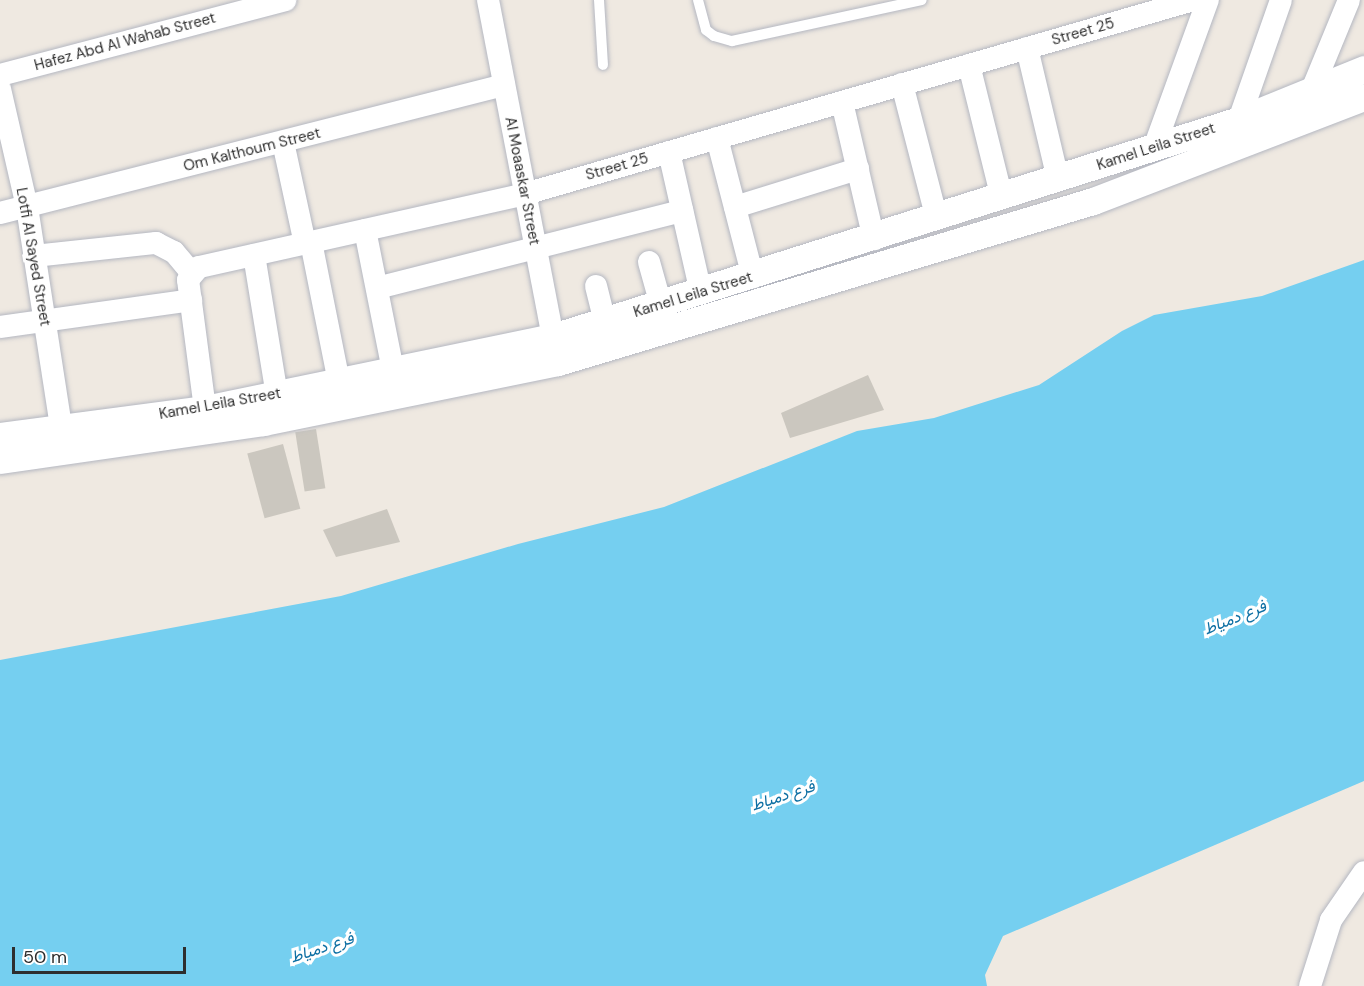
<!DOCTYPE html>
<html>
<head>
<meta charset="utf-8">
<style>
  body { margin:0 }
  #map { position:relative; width:1364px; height:986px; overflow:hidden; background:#efe9e1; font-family:"DM Sans",Vazirmatn,sans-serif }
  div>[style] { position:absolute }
  .water>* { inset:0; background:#75cff0 }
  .building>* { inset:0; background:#cbc7bf; transform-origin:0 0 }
  .roads { filter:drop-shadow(0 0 2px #b4b7c1) drop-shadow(0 0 2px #b4b7c1) }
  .service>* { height:10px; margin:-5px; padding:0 5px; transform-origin:5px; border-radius:5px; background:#fff }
  .minor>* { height:22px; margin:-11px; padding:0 11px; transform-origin:11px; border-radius:11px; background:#fff }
  .tertiary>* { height:27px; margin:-13.5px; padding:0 13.5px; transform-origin:13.5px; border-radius:13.5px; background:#fff }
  span { translate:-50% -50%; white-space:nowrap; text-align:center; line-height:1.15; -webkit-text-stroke:6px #fff; paint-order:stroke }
  .street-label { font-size:15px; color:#2e2e2e }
  .water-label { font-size:16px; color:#0d6fa3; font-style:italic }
  .scale { position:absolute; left:12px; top:947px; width:174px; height:27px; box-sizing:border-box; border:3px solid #2e2e2e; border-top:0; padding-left:8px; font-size:18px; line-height:21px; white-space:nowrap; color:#2e2e2e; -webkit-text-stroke:4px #fff; paint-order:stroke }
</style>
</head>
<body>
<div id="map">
  <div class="water">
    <div style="clip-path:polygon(1364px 260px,1364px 781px,1003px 936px,985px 975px,987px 986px,0 986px,0 660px,341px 596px,518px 544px,664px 507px,857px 431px,934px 418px,1039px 385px,1122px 331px,1154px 315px,1262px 296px)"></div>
  </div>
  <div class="building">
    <div style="clip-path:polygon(868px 375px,884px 410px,790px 438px,781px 413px)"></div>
    <div style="left:316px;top:429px;width:60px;height:21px;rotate:81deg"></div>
    <div style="left:283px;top:444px;width:67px;height:37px;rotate:75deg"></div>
    <div style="clip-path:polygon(387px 509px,400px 542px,336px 557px,323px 530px)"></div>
  </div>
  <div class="roads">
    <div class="service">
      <div style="left:599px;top:0;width:65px;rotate:86.5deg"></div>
      <div style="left:698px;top:0;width:31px;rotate:75deg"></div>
      <div style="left:706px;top:30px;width:10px;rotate:37deg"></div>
      <div style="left:714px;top:36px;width:19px;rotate:16deg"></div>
      <div style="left:732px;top:41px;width:194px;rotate:-12.2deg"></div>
    </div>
    <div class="minor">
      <div style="left:488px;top:0;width:360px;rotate:79.1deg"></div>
      <div style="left:1027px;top:48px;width:135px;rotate:76.7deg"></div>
      <div style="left:969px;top:65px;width:137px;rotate:76.1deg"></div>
      <div style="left:0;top:75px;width:295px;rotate:-14.7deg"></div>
      <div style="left:902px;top:84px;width:139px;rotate:75.5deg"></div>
      <div style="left:0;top:89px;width:121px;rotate:77.1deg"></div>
      <div style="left:27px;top:207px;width:241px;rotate:81.2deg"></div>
      <div style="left:842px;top:102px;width:141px;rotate:76.9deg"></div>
      <div style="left:1307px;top:102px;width:110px;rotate:-67.6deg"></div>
      <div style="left:1239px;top:120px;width:127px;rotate:-70.7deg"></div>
      <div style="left:717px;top:138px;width:144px;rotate:75.5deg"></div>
      <div style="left:283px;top:142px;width:104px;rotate:77.8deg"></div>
      <div style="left:1154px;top:148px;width:158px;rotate:-70deg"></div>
      <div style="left:669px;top:152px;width:145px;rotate:77.2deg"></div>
      <div style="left:735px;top:207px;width:129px;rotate:-17.2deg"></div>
      <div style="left:0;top:213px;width:520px;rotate:-14.25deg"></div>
      <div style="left:365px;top:230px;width:143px;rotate:78.7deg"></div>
      <div style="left:311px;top:242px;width:143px;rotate:78.7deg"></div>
      <div style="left:254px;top:255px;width:142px;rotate:80.7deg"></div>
      <div style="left:34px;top:256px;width:123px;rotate:-6.1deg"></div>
      <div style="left:156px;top:243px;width:20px;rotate:27deg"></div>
      <div style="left:174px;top:252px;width:26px;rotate:50deg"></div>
      <div style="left:649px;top:262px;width:45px;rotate:74.4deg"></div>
      <div style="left:596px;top:286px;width:37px;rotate:76deg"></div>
      <div style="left:377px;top:288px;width:315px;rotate:-14.2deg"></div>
      <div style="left:0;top:327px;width:193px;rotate:-8deg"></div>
      <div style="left:207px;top:424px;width:145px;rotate:-97.5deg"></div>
      <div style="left:188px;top:280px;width:17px;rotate:-50deg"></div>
      <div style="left:199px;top:267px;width:334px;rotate:-12.6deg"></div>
      <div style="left:525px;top:194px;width:696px;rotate:-16.19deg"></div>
      <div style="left:1310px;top:986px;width:69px;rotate:-72.3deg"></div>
      <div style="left:1331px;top:920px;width:58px;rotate:-55.5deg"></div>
    </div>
    <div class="tertiary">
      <div style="left:0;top:436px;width:207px;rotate:-7.5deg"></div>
      <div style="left:205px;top:409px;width:355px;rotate:-11.7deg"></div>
      <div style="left:553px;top:337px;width:720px;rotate:-17.55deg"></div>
      <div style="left:1239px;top:120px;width:135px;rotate:-22.2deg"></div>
      <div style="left:0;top:460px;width:266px;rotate:-8.2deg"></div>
      <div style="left:263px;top:422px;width:301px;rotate:-11.5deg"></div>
      <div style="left:558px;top:362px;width:559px;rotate:-16.75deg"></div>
      <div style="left:1093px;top:201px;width:290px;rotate:-21deg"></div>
    </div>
  </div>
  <div class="street-label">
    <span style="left:1083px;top:32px;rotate:-16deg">Street 25</span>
    <span style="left:125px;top:42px;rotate:-15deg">Hafez Abd Al Wahab Street</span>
    <span style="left:1156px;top:147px;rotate:-18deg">Kamel Leila Street</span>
    <span style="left:252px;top:150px;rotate:-14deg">Om Kalthoum Street</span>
    <span style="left:617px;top:167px;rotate:-16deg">Street 25</span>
    <span style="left:522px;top:181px;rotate:79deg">Al Moaaskar Street</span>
    <span style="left:33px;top:257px;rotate:80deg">Lotfi Al Sayed Street</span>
    <span style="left:693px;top:295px;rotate:-17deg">Kamel Leila Street</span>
    <span style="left:220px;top:404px;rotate:-10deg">Kamel Leila Street</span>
  </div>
  <div class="water-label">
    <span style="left:1235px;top:618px;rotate:-22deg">فرع دمياط</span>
    <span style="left:783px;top:796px;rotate:-18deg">فرع دمياط</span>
    <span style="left:322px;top:948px;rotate:-18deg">فرع دمياط</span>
  </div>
  <div class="scale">50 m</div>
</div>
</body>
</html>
